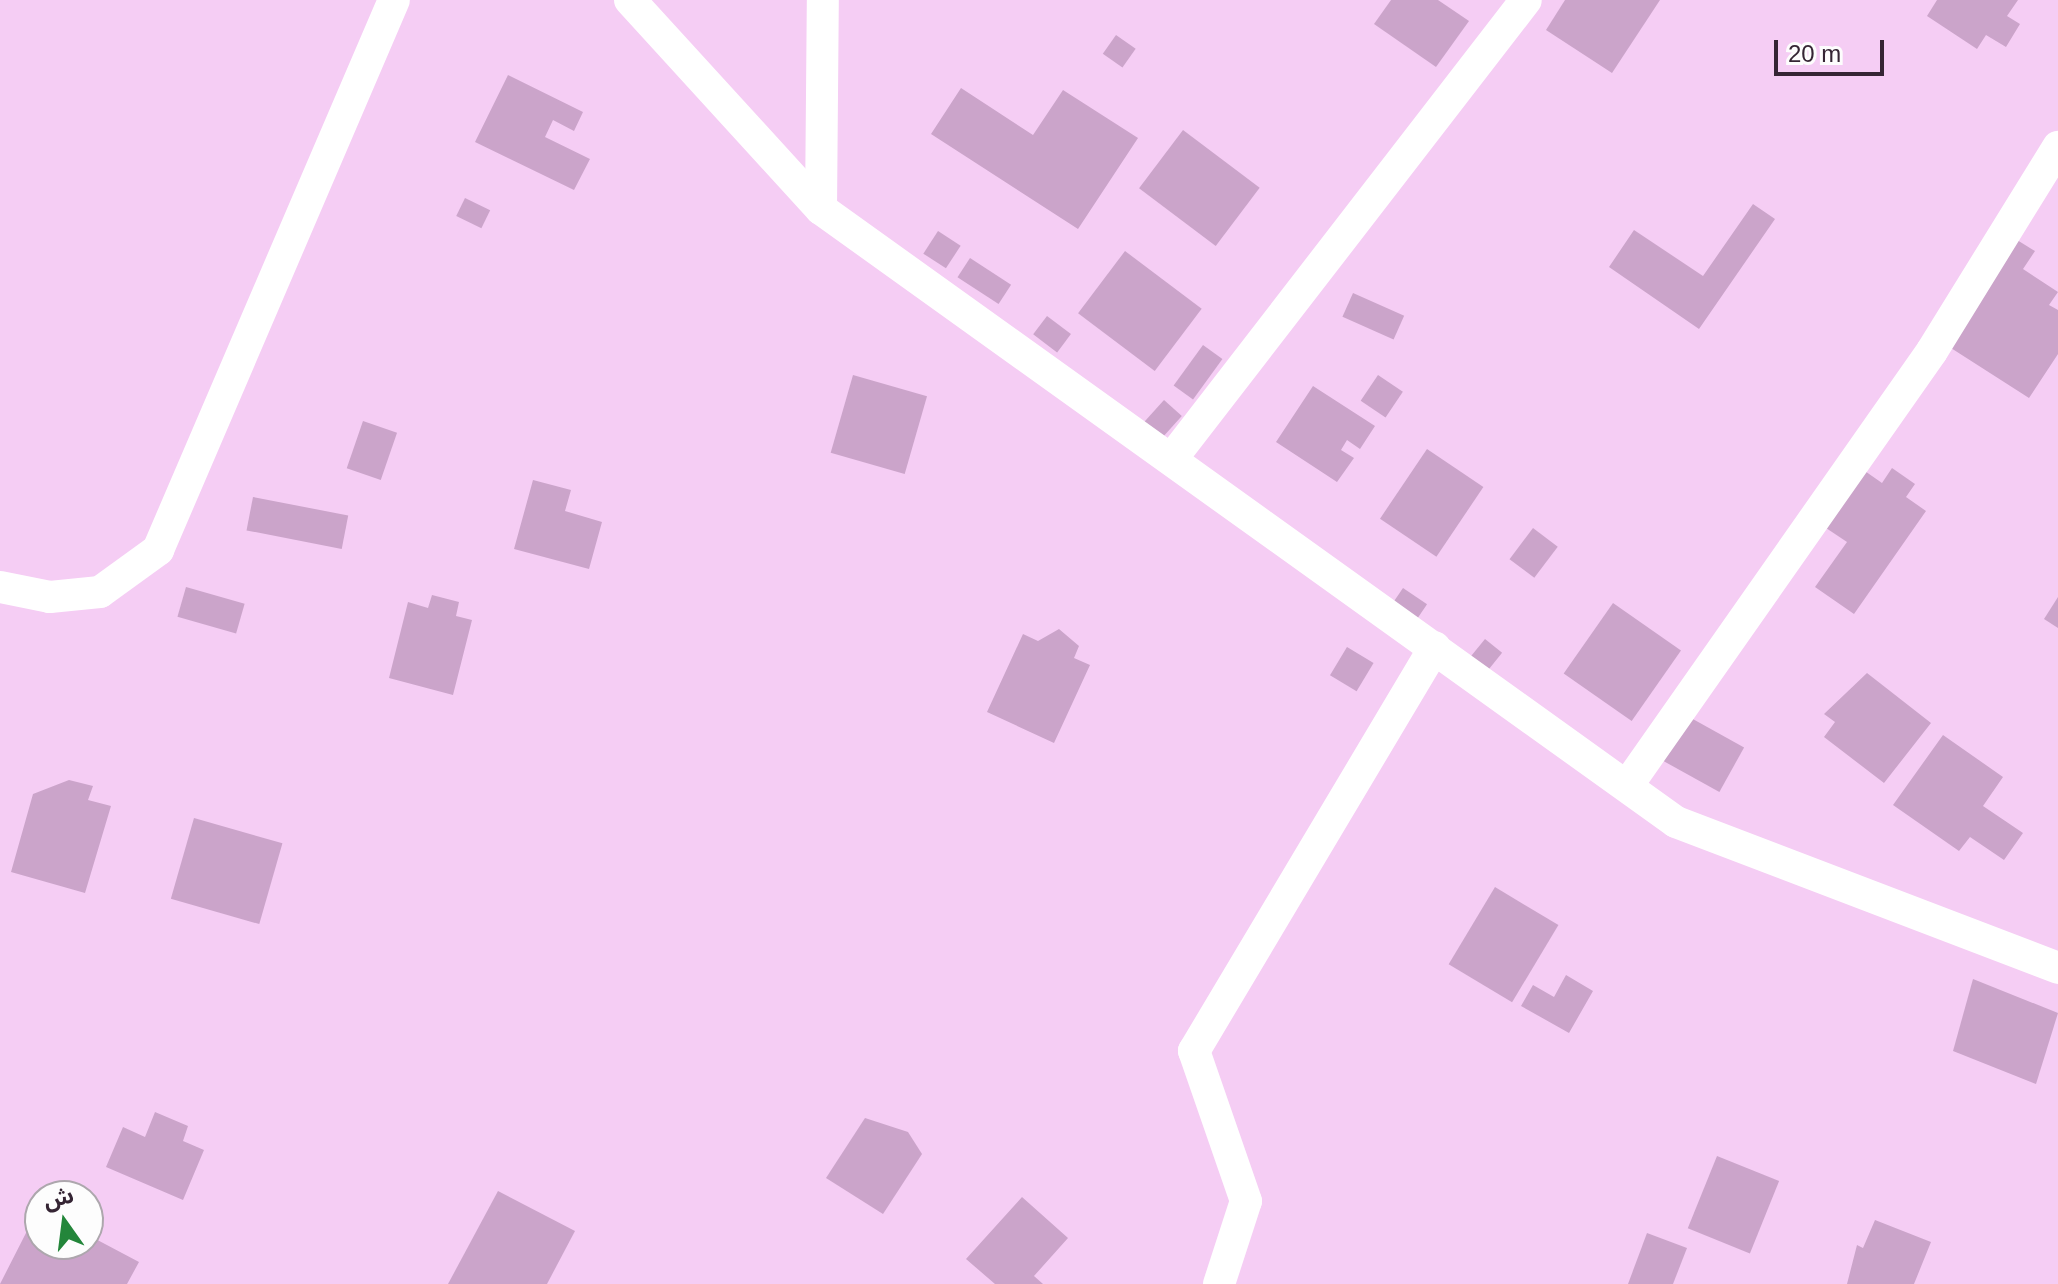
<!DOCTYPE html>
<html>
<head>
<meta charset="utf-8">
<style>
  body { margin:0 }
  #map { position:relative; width:2058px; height:1284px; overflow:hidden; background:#f5cdf4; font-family:Helvetica,"Noto Sans Arabic",sans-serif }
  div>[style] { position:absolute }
  .building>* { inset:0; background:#cba4ca; transform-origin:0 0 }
  .street>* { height:32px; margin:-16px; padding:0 16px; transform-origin:16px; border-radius:16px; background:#fff }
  span { translate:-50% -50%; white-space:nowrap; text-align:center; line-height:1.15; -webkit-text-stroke:6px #fdfdfd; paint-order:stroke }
  .north { position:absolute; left:24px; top:1180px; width:80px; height:80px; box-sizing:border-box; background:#fdfdfd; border:2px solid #ada7ad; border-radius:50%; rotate:346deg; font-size:22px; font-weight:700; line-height:32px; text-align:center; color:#352534 }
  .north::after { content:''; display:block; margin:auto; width:28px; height:36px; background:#23863a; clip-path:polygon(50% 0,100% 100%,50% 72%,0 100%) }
  .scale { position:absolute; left:1774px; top:40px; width:110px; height:36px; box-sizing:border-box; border:4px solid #352534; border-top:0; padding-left:10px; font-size:24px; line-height:28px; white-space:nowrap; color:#352534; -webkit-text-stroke:6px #fdfdfd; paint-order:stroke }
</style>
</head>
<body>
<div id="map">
  <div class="building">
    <div style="clip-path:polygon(1391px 0,1438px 0,1469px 21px,1436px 67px,1374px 24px)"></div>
    <div style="clip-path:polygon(1565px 0,1660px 0,1612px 73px,1546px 30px)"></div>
    <div style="clip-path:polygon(1937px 0,2018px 0,2007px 16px,2020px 24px,2006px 47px,1986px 35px,1977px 49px,1927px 16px)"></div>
    <div style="left:1116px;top:35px;width:24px;height:23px;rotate:35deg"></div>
    <div style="clip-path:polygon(508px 75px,583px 112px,574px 131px,553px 120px,545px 137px,590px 159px,574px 190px,475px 142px)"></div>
    <div style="clip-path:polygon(961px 88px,1033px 135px,1063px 90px,1138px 138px,1078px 229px,931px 134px)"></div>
    <div style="left:1183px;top:130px;width:96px;height:73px;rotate:37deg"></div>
    <div style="left:465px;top:198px;width:28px;height:20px;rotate:26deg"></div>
    <div style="clip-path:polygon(1753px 204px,1775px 219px,1699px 329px,1609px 267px,1634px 230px,1703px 276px)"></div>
    <div style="left:938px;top:231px;width:27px;height:27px;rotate:33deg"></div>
    <div style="clip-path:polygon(2009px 235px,2035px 251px,2023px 269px,2058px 292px,2049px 305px,2058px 310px,2058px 354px,2029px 398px,1940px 341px)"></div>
    <div style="left:1125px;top:251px;width:96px;height:78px;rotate:37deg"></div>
    <div style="left:970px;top:258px;width:49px;height:23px;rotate:33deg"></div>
    <div style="left:1353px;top:293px;width:56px;height:26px;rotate:24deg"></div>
    <div style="left:1047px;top:316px;width:30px;height:23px;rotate:37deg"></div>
    <div style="left:1203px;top:345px;width:24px;height:50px;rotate:36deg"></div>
    <div style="left:853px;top:375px;width:77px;height:81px;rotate:16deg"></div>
    <div style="left:1378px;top:375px;width:30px;height:31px;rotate:34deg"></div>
    <div style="clip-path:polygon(1313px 386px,1375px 426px,1360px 449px,1347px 440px,1341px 450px,1354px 458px,1337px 482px,1276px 442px)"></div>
    <div style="left:1164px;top:400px;width:24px;height:30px;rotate:42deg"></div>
    <div style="left:363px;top:421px;width:36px;height:50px;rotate:19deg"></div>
    <div style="left:1427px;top:449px;width:68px;height:84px;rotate:34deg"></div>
    <div style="clip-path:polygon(1892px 468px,1915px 484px,1906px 497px,1926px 511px,1854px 614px,1815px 587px,1847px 542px,1823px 526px,1862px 469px,1882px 483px)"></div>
    <div style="clip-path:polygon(533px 480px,571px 490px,565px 511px,602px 522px,589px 569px,514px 549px)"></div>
    <div style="left:253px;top:497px;width:97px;height:34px;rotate:11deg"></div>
    <div style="left:1533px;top:528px;width:31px;height:39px;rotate:37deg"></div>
    <div style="left:186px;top:587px;width:61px;height:31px;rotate:16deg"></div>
    <div style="left:1403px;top:588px;width:29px;height:17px;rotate:34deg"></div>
    <div style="clip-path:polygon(432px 595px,459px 602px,456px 616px,472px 620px,453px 695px,389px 678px,408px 602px,428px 608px)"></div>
    <div style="clip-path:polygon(2058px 597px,2058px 628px,2044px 619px)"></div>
    <div style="left:1613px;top:603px;width:83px;height:86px;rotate:35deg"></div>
    <div style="clip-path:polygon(1059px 629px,1079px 646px,1074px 658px,1090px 665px,1054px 743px,987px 712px,1023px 634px,1038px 641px)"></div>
    <div style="left:1485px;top:639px;width:22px;height:23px;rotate:39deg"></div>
    <div style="left:1347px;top:647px;width:31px;height:33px;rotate:31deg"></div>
    <div style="clip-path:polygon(1867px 673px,1931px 723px,1884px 783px,1824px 737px,1835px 722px,1824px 714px)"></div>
    <div style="left:1682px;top:713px;width:71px;height:51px;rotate:29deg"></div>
    <div style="clip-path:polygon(1943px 735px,2003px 777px,1983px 806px,2023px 833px,2004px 860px,1970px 837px,1959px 851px,1893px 805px)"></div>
    <div style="clip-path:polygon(69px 780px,93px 786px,88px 800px,111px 806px,85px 893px,11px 872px,33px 794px)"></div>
    <div style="left:194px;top:818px;width:92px;height:84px;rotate:16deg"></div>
    <div style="left:1495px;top:887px;width:74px;height:90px;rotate:31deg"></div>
    <div style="clip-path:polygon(1566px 975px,1593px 991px,1569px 1033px,1521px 1006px,1533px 985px,1554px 997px)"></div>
    <div style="clip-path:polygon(1973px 979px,2058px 1013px,2036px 1084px,1953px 1051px)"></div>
    <div style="clip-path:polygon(155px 1112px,188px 1126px,183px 1141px,204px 1150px,183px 1200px,106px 1167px,123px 1127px,145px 1137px)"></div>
    <div style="clip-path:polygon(865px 1118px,908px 1132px,922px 1154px,883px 1214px,826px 1178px)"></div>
    <div style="left:1717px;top:1156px;width:67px;height:78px;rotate:22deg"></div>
    <div style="clip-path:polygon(498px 1191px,575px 1231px,547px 1284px,448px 1284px)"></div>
    <div style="clip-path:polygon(1022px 1197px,1068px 1238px,1034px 1276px,1043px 1284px,995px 1284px,966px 1259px)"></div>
    <div style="clip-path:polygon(1875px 1220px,1931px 1242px,1914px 1284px,1847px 1284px,1857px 1245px,1863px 1248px)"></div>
    <div style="clip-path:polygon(27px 1231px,40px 1244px,88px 1244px,88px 1235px,139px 1262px,127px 1284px,0 1284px)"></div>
    <div style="clip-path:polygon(1647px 1233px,1687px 1248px,1673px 1284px,1628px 1284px)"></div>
  </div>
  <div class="street">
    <div style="left:630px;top:0;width:283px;rotate:47.6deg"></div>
    <div style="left:821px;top:209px;width:1052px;rotate:35.64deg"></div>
    <div style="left:1676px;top:822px;width:409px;rotate:20.9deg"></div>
    <div style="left:821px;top:209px;width:209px;rotate:-89.5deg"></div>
    <div style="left:1173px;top:457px;width:577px;rotate:-52.32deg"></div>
    <div style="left:0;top:587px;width:51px;rotate:11.3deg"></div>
    <div style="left:50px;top:597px;width:50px;rotate:-5.7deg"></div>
    <div style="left:100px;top:592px;width:72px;rotate:-35.9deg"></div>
    <div style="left:158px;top:550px;width:598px;rotate:-66.78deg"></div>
    <div style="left:1627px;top:786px;width:531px;rotate:-54.96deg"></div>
    <div style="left:1932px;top:351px;width:240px;rotate:-58.3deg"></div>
    <div style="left:1219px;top:1284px;width:87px;rotate:-72deg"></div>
    <div style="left:1246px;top:1201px;width:159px;rotate:-109.1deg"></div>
    <div style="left:1194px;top:1051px;width:470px;rotate:-59.2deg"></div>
  </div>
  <div class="north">ش</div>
  <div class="scale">20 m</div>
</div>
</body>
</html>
